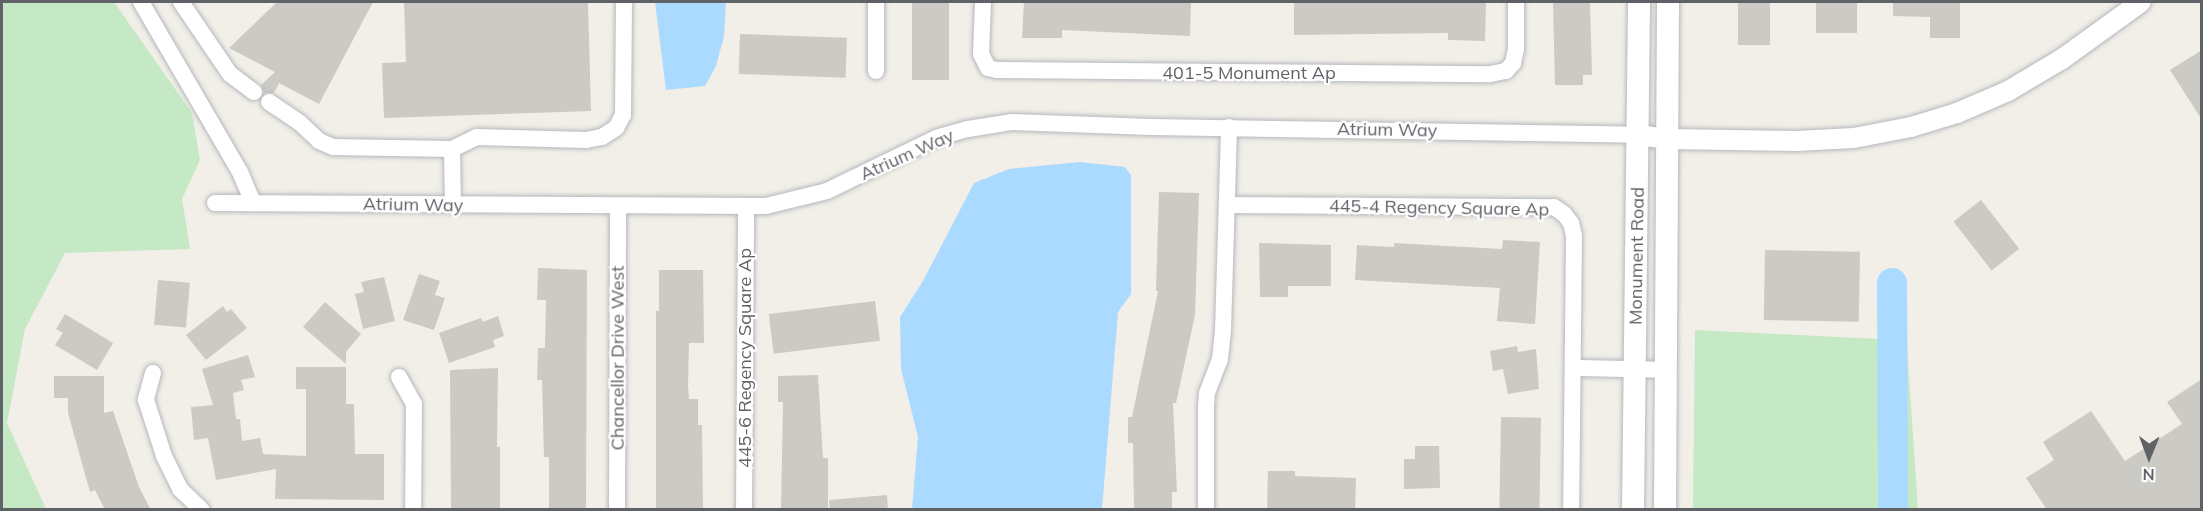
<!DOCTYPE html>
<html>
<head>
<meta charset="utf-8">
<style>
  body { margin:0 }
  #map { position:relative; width:2203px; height:511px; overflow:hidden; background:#f1efe8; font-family:Mulish,sans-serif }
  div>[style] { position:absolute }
  .green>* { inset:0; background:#c5e8c5 }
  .water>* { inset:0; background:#aadaff }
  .river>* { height:30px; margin:-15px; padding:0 15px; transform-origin:15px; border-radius:15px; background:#aadaff }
  .building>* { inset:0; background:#cccac5; transform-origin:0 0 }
  .roads { filter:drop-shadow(0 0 2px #b5b8bc) drop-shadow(0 0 2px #b5b8bc) }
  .minor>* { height:16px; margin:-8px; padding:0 8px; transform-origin:8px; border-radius:8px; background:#fff }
  .tertiary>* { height:20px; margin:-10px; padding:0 10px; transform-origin:10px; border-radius:10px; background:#fff }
  .secondary>* { height:22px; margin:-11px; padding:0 11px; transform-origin:11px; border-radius:11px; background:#fff }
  span { translate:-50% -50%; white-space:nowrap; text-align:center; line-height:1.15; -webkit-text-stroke:4.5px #fff; paint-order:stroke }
  .street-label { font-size:18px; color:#5f6368 }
  .frame { position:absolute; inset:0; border:3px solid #5f6368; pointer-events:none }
  .north { position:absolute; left:2119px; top:427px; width:60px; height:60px; -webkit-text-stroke:4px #fff; paint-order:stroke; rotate:181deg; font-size:16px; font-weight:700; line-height:24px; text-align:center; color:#5f6368 }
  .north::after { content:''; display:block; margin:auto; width:21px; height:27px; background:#5f6368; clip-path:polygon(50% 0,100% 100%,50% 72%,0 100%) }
</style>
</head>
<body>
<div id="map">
  <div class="green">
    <div style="clip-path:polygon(2px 2px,114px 2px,192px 113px,200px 160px,182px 199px,190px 249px,65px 253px,25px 329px,7px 423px,46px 509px,2px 509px)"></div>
    <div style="clip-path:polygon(1695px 330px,1900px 340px,1907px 347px,1918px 509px,1693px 509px)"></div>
  </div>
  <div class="water">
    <div style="clip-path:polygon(655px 2px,726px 2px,724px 36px,716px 66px,705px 86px,666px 90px)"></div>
    <div style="clip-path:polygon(1080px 162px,1125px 167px,1131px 175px,1131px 294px,1118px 312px,1102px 509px,912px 509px,918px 437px,901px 369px,900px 317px,923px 281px,974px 183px,1009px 169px)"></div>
  </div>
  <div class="river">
    <div style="left:1892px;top:283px;width:227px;rotate:89.7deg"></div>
  </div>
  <div class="building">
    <div style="clip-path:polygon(277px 2px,373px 2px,319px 104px,279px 83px,274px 93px,264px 93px,261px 85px,275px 72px,229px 48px)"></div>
    <div style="clip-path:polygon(404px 2px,588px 2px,591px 111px,384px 118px,382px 63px,406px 62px)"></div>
    <div style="left:912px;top:2px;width:37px;height:78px"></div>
    <div style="clip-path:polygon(1024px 2px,1191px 2px,1190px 36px,1062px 30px,1062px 38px,1022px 38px)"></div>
    <div style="clip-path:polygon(1294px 2px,1486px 2px,1485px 41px,1448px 40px,1448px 33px,1294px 35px)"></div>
    <div style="clip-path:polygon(1553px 2px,1590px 2px,1592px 75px,1583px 75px,1583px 85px,1555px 85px)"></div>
    <div style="left:1738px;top:2px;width:32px;height:43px"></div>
    <div style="left:1816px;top:2px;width:41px;height:31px"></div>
    <div style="clip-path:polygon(1893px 2px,1960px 2px,1960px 38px,1930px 38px,1930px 17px,1893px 16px)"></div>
    <div style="left:740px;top:34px;width:107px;height:40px;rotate:2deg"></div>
    <div style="clip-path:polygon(2202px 50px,2202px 120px,2170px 70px)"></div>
    <div style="clip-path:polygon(1159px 192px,1199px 193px,1195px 315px,1176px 403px,1173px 403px,1177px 492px,1172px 492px,1172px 510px,1134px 510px,1133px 443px,1128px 443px,1128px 417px,1132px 417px,1158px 291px,1156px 291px)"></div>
    <div style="left:1981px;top:200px;width:62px;height:35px;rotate:52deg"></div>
    <div style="clip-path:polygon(1503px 240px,1540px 242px,1535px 324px,1497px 321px,1500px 288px,1355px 280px,1357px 245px,1394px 247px,1394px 243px,1502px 249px)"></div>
    <div style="clip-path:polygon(1259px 243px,1331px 245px,1331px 286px,1288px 286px,1288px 297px,1260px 297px)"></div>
    <div style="left:1765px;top:250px;width:95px;height:70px;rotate:1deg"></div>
    <div style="clip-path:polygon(538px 268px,587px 270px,586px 510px,549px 510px,549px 457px,544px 457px,542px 380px,537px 380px,538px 348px,545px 348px,546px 300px,537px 300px)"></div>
    <div style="clip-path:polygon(659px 270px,703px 270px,704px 343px,689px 343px,688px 386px,689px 399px,698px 399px,698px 425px,702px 425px,703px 510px,656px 510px,656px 311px,659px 311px)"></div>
    <div style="clip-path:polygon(419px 274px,440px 281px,435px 295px,445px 298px,434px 330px,403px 320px)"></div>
    <div style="clip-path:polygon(384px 277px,395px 321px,363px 329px,355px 294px,364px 292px,361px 282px)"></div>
    <div style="left:158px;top:280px;width:32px;height:45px;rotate:5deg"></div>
    <div style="left:875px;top:301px;width:40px;height:107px;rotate:83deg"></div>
    <div style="clip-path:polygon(325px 302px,361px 334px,346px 352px,346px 364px,303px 327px)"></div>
    <div style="clip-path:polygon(223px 306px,227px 312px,231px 309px,247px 328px,206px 360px,186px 335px)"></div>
    <div style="clip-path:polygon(65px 314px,113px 343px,97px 370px,55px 345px,63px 333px,56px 329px)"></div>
    <div style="clip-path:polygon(498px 316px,504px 336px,493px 340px,495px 347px,449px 363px,439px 333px,481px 318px,483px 322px)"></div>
    <div style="clip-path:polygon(1517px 346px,1518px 352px,1536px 349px,1539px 389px,1508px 394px,1503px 369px,1493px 371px,1490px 351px)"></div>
    <div style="clip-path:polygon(248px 355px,255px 377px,241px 380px,244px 390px,233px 393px,236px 419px,240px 419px,242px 441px,260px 438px,263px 454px,306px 456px,306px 389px,296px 389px,296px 367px,346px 367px,346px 404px,354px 404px,355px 454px,384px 454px,384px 500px,275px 499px,276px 469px,216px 480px,208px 438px,194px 440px,191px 407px,213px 405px,202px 369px)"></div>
    <div style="clip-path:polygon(498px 368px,497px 447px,500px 447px,500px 510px,451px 510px,450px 370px)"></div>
    <div style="clip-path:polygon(818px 375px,823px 458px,828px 458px,828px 510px,781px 510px,783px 402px,778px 402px,778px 376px)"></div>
    <div style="clip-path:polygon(54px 376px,104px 376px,104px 413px,113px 411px,139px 487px,151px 510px,105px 510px,95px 490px,90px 492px,68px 413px,68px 398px,54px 398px)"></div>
    <div style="clip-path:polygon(2202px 379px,2202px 510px,2047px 510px,2026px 478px,2054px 460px,2043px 442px,2091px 411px,2125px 461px,2182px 424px,2167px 402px)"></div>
    <div style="left:1501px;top:417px;width:40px;height:93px;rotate:1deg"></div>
    <div style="clip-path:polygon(1415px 446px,1439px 446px,1440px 488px,1404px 489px,1404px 459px,1415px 459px)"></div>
    <div style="clip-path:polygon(1268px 471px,1295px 471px,1295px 476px,1356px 478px,1355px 510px,1267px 510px)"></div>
    <div style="clip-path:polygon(887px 495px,888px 510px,830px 510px,829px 500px)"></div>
  </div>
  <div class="roads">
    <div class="minor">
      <div style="left:141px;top:2px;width:197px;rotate:59.8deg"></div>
      <div style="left:240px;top:172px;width:34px;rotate:67deg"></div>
      <div style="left:181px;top:2px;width:87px;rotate:55.8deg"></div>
      <div style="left:230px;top:74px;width:30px;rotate:37deg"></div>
      <div style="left:983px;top:2px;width:52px;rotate:92.2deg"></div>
      <div style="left:981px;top:54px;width:16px;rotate:63deg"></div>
      <div style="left:988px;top:68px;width:9px;rotate:13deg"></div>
      <div style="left:997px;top:70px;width:493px;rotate:0.5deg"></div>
      <div style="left:1490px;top:74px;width:16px;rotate:-11deg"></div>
      <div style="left:1506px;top:71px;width:11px;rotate:-49deg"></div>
      <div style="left:1513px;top:63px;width:14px;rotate:-78deg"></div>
      <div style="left:1516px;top:49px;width:47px;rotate:-90deg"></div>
      <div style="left:876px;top:71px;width:69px;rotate:-90deg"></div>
      <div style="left:269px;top:102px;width:37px;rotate:34deg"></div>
      <div style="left:300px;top:123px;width:26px;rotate:43deg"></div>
      <div style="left:319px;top:141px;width:15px;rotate:23deg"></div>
      <div style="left:333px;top:147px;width:119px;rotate:1deg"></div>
      <div style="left:452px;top:149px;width:28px;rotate:-26deg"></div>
      <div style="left:477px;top:137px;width:109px;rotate:1.6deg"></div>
      <div style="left:586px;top:140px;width:16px;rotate:-11deg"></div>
      <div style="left:602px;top:137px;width:17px;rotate:-33deg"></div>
      <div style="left:616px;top:128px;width:15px;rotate:-62deg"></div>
      <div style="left:623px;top:115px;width:113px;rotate:-89.5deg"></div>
      <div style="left:452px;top:149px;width:56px;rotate:89deg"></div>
      <div style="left:215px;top:203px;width:551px;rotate:0.31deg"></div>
      <div style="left:766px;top:206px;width:63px;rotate:-13.8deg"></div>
      <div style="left:827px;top:191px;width:121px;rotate:-25.9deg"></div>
      <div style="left:936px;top:138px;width:33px;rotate:-16deg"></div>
      <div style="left:968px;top:129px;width:45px;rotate:-9deg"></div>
      <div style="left:1012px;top:122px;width:139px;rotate:2.1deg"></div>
      <div style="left:1151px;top:127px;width:488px;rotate:0.9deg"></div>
      <div style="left:1227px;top:205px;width:327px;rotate:0.4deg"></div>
      <div style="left:1554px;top:207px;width:12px;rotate:35deg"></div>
      <div style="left:1564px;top:214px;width:11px;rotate:52deg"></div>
      <div style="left:1571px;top:223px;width:13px;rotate:77deg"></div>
      <div style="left:1574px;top:236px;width:274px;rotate:90.6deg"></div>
      <div style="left:1574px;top:368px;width:92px;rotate:1.2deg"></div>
      <div style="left:153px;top:373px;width:28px;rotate:105deg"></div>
      <div style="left:146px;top:400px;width:59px;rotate:72.2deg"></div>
      <div style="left:164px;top:456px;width:37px;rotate:64deg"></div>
      <div style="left:180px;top:489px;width:30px;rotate:44deg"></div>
      <div style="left:399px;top:377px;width:31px;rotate:61deg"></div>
      <div style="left:414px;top:404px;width:106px;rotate:90.5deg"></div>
      <div style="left:617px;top:510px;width:303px;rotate:-89.8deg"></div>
      <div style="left:744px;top:510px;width:303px;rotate:-89.6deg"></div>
      <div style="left:1206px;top:510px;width:104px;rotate:-90deg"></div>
      <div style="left:1206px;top:406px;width:13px;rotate:-86deg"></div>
      <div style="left:1207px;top:393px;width:36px;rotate:-69deg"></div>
      <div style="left:1220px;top:359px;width:28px;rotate:-84deg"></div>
      <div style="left:1223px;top:331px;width:204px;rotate:-88.3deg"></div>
    </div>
    <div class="tertiary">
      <div style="left:1639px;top:135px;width:28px;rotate:8deg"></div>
      <div style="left:1667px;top:139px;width:129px;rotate:0.9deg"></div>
      <div style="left:1796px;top:141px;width:58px;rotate:-3deg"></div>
      <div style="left:1854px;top:138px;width:58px;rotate:-10.9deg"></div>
      <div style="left:1911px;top:127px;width:48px;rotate:-16.9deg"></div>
      <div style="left:1957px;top:113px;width:56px;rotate:-23.3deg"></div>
      <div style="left:2008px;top:91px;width:63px;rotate:-30.7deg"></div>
      <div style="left:2062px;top:59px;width:97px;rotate:-35.8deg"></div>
    </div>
    <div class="secondary">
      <div style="left:1633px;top:510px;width:508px;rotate:-89.32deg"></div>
      <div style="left:1665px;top:510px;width:508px;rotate:-89.66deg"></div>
    </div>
  </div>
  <div class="street-label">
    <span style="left:1249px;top:73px">401-5 Monument Ap</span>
    <span style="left:1387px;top:130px;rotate:1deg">Atrium Way</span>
    <span style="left:907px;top:155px;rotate:-24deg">Atrium Way</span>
    <span style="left:413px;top:205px;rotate:1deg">Atrium Way</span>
    <span style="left:1439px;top:208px;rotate:1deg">445-4 Regency Square Ap</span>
    <span style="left:1637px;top:256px;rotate:-89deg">Monument Road</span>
    <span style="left:618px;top:358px;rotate:-90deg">Chancellor Drive West</span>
    <span style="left:745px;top:358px;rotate:-90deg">445-6 Regency Square Ap</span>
  </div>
  <div class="frame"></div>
  <div class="north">N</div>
</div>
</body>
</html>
